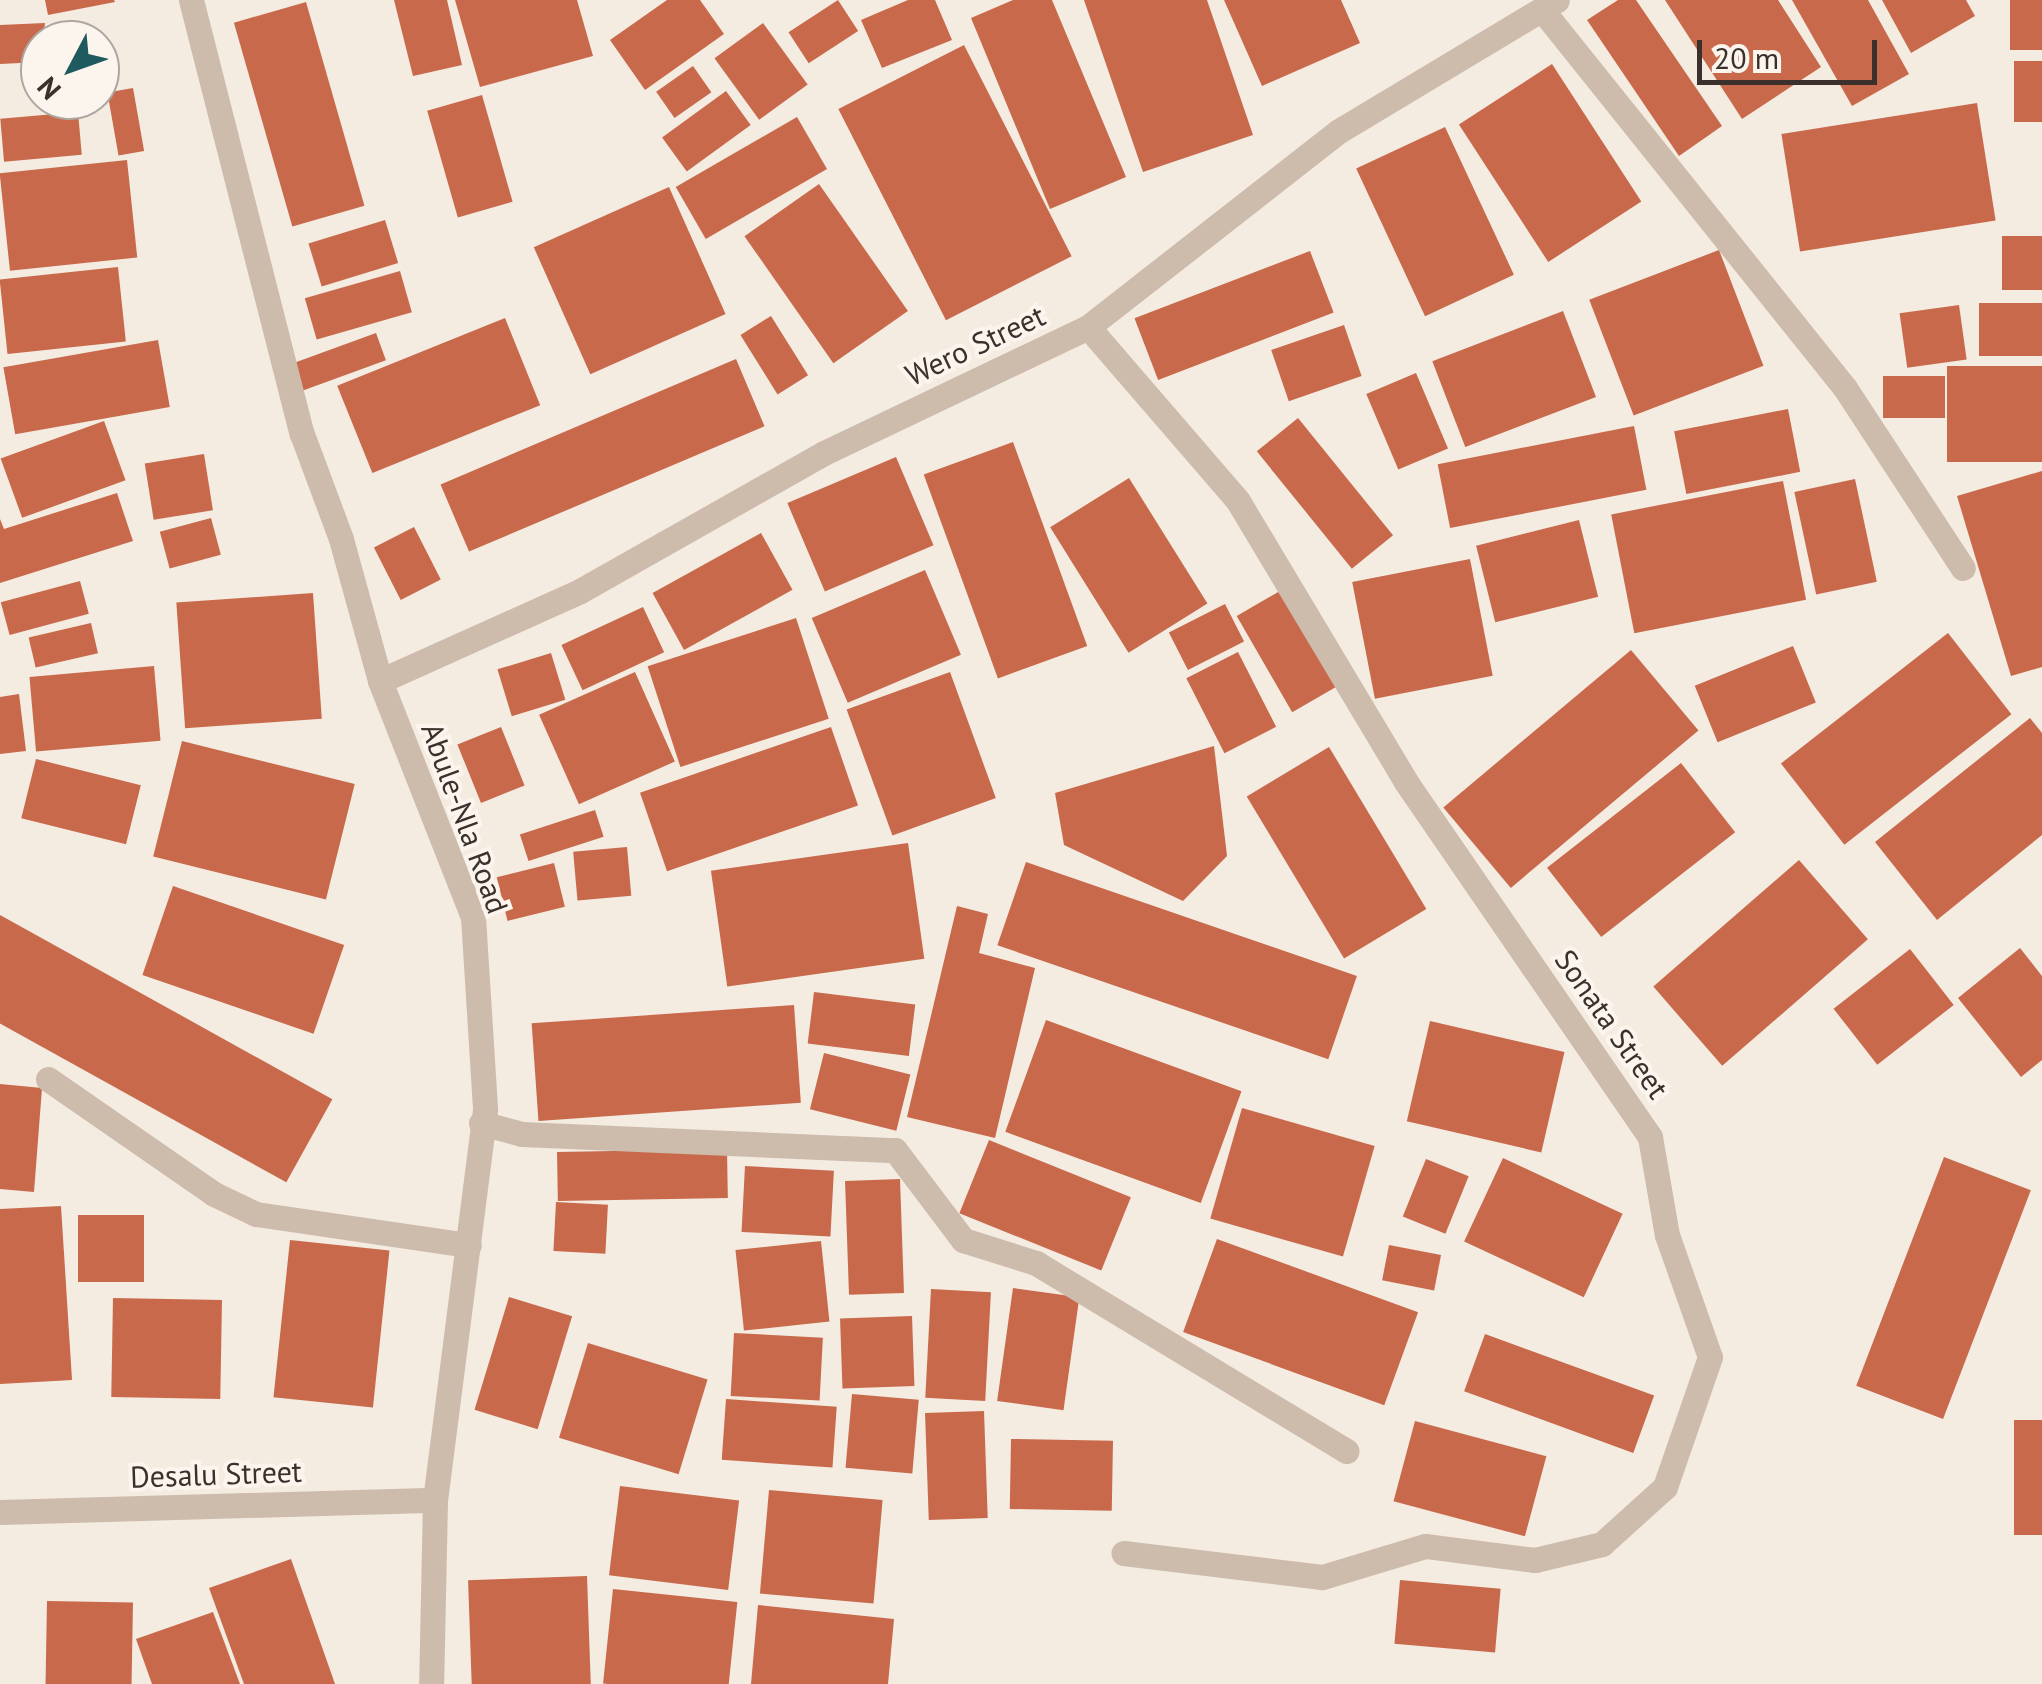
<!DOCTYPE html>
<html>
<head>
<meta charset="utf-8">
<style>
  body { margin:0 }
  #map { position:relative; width:2042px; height:1684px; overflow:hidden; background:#f4ebe1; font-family:"PT Sans",sans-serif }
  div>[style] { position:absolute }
  .building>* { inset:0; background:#c8694b; transform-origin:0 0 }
  .lane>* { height:25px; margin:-12.5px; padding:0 12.5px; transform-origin:12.5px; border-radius:12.5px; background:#cdbbac }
  .street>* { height:25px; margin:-12.5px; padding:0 12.5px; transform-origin:12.5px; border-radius:12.5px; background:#cdbbac }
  span { translate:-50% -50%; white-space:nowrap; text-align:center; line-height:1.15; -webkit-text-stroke:8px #fbf5ee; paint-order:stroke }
  .street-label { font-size:30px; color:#3b302b }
  .north { position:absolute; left:20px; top:20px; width:100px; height:100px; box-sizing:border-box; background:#fbf5ee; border:2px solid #aea6a0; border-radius:50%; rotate:229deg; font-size:28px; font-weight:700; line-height:40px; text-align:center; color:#3b302b }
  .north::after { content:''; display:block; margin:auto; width:35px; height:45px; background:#1f5a5e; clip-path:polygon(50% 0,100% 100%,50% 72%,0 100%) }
  .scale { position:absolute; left:1697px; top:40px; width:180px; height:45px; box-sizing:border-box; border:5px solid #3b302b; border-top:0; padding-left:12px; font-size:30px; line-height:35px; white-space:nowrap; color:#3b302b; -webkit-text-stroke:8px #fbf5ee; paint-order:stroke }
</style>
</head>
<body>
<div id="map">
  <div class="building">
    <div style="clip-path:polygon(45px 0,114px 0,115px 2px,48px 15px)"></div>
    <div style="clip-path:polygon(394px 0,447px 0,462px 65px,413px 76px)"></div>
    <div style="clip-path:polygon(455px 0,577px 0,593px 56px,480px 87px)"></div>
    <div style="clip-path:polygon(667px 0,700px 0,724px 34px,645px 90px,610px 40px)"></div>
    <div style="left:838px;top:0;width:37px;height:59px;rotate:57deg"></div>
    <div style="clip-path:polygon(908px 0,935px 0,952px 40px,882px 68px,861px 20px)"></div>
    <div style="clip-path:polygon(1013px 0,1052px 0,1126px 177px,1050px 209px,971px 18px)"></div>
    <div style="clip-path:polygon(1084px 0,1207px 0,1253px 135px,1143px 172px)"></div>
    <div style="clip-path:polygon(1224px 0,1341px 0,1360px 43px,1262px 86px)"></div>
    <div style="clip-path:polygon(1618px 0,1636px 0,1722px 126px,1679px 156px,1587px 20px)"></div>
    <div style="clip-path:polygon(1665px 0,1778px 0,1821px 67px,1742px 119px)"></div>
    <div style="clip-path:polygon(1792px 0,1868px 0,1909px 74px,1852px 106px)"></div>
    <div style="clip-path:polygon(1882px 0,1966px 0,1975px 16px,1911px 53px)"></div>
    <div style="left:2010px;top:0;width:32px;height:50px"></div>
    <div style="left:306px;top:2px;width:212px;height:75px;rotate:74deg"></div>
    <div style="clip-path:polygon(45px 23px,40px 62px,0 64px,0 25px)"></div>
    <div style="left:763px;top:23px;width:76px;height:60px;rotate:54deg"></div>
    <div style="left:964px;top:45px;width:237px;height:141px;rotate:63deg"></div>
    <div style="left:2014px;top:61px;width:28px;height:61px"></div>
    <div style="left:1552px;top:64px;width:164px;height:111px;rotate:57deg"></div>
    <div style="left:693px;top:66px;width:32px;height:45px;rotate:55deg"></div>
    <div style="left:133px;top:88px;width:64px;height:26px;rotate:80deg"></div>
    <div style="left:726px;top:91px;width:42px;height:79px;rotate:54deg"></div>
    <div style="left:482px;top:95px;width:111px;height:57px;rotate:74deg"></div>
    <div style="left:1977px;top:103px;width:119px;height:198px;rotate:81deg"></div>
    <div style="left:78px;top:112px;width:43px;height:78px;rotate:85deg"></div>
    <div style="left:797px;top:117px;width:60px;height:140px;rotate:60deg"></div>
    <div style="left:1445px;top:127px;width:163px;height:98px;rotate:65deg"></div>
    <div style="left:127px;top:160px;width:98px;height:128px;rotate:84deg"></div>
    <div style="left:819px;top:184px;width:155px;height:91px;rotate:55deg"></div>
    <div style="left:669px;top:187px;width:139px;height:148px;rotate:66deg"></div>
    <div style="left:385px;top:220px;width:45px;height:80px;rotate:73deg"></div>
    <div style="left:2042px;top:236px;width:54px;height:40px;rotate:90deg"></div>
    <div style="left:1719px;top:250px;width:124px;height:139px;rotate:69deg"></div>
    <div style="left:1310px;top:251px;width:66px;height:188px;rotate:69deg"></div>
    <div style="left:118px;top:267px;width:75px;height:119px;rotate:84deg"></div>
    <div style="left:400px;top:271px;width:43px;height:99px;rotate:74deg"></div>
    <div style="left:1979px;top:303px;width:63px;height:53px"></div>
    <div style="left:1959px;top:305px;width:55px;height:60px;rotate:82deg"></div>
    <div style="left:1563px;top:311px;width:92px;height:140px;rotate:69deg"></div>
    <div style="left:771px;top:316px;width:70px;height:36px;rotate:58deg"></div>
    <div style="left:505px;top:318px;width:94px;height:181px;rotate:68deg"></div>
    <div style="left:1344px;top:325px;width:54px;height:77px;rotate:71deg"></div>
    <div style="left:376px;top:333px;width:29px;height:89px;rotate:70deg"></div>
    <div style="left:158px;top:340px;width:68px;height:157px;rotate:80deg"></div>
    <div style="left:736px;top:359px;width:73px;height:321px;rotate:67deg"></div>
    <div style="left:2042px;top:366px;width:96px;height:95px;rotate:90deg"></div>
    <div style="left:1416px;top:373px;width:82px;height:54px;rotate:67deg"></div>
    <div style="left:1883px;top:376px;width:62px;height:42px"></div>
    <div style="left:1788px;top:409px;width:64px;height:116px;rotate:79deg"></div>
    <div style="left:1298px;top:418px;width:151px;height:53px;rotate:51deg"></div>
    <div style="left:104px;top:421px;width:63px;height:110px;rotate:70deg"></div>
    <div style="left:1634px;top:426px;width:65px;height:200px;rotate:79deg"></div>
    <div style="left:1013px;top:442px;width:217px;height:95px;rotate:70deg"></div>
    <div style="left:204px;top:454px;width:57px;height:60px;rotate:81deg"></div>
    <div style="left:896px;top:457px;width:96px;height:118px;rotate:67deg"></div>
    <div style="clip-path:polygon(2042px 471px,2042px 667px,2011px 676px,1957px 496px)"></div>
    <div style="left:1129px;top:478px;width:148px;height:93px;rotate:58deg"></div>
    <div style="left:1855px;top:479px;width:105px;height:62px;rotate:78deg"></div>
    <div style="left:1783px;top:481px;width:121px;height:175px;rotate:79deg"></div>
    <div style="clip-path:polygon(117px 493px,133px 541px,0 583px,0 519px,4px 529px)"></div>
    <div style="left:211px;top:518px;width:38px;height:53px;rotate:75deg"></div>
    <div style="left:1579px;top:520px;width:79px;height:106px;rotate:76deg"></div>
    <div style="left:414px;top:527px;width:59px;height:45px;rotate:63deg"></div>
    <div style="left:761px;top:533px;width:65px;height:124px;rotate:61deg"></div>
    <div style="left:1470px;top:559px;width:119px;height:120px;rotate:79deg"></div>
    <div style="left:925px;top:570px;width:92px;height:123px;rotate:67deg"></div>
    <div style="left:80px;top:581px;width:34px;height:82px;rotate:75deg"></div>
    <div style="left:1280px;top:591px;width:111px;height:50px;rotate:60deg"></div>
    <div style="left:313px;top:593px;width:126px;height:137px;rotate:86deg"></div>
    <div style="left:1225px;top:604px;width:42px;height:63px;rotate:63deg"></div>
    <div style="left:643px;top:607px;width:50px;height:90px;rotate:65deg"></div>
    <div style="left:796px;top:618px;width:106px;height:156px;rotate:72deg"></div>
    <div style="left:91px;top:623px;width:31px;height:64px;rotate:77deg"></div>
    <div style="left:1948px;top:633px;width:103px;height:212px;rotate:52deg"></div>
    <div style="left:1793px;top:646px;width:61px;height:106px;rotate:68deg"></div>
    <div style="left:1631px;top:650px;width:105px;height:245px;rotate:50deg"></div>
    <div style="left:1238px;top:652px;width:84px;height:58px;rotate:63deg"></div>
    <div style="left:551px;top:653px;width:49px;height:56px;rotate:73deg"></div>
    <div style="left:154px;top:666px;width:75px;height:125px;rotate:85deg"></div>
    <div style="left:635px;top:672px;width:98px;height:105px;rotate:66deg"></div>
    <div style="left:950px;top:672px;width:134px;height:110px;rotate:70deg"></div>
    <div style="clip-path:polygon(19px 694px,26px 751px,0 754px,0 697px)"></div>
    <div style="clip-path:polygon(2030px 718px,2042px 733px,2042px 835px,1937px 920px,1875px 842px)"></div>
    <div style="left:501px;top:727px;width:63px;height:47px;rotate:68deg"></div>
    <div style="left:831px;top:727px;width:83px;height:202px;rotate:71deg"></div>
    <div style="left:182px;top:741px;width:178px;height:119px;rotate:14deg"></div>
    <div style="clip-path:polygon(1214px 746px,1227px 856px,1183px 901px,1064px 845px,1055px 793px)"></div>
    <div style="left:1329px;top:747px;width:189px;height:96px;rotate:59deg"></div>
    <div style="left:36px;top:759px;width:108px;height:61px;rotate:14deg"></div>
    <div style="left:1681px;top:763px;width:88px;height:170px;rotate:52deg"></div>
    <div style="left:595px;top:810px;width:28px;height:79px;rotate:72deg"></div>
    <div style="left:908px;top:843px;width:117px;height:199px;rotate:82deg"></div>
    <div style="left:627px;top:847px;width:49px;height:54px;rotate:85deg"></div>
    <div style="left:1799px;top:860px;width:105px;height:193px;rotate:49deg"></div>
    <div style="left:1026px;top:862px;width:350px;height:88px;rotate:19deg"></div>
    <div style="left:554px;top:863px;width:45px;height:59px;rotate:76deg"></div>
    <div style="left:173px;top:886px;width:181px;height:94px;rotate:19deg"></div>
    <div style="clip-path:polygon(957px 906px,988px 914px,979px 953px,1035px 968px,995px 1138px,907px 1117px)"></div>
    <div style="left:0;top:915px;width:380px;height:95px;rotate:29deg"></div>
    <div style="clip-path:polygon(2020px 948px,2042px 976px,2042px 1060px,2021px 1077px,1958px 998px)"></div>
    <div style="left:1910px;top:949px;width:71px;height:97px;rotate:52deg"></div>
    <div style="left:814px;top:992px;width:102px;height:52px;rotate:7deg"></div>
    <div style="left:794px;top:1005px;width:98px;height:263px;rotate:86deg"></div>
    <div style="left:1046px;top:1020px;width:208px;height:119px;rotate:20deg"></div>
    <div style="left:1430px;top:1021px;width:138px;height:103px;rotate:13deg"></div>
    <div style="left:824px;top:1053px;width:89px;height:58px;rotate:14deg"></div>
    <div style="clip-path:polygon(0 1084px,42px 1088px,34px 1192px,0 1189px)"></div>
    <div style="left:1242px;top:1108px;width:138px;height:115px;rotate:16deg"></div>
    <div style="left:989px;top:1140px;width:153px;height:79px;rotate:22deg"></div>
    <div style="left:727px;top:1149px;width:49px;height:170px;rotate:89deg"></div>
    <div style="left:1944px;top:1157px;width:93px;height:245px;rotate:21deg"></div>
    <div style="left:1503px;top:1158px;width:132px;height:92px;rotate:25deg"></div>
    <div style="left:1426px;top:1159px;width:46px;height:62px;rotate:22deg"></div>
    <div style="left:745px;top:1166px;width:89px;height:66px;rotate:3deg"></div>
    <div style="left:900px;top:1179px;width:114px;height:55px;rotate:88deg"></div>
    <div style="left:556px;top:1202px;width:52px;height:49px;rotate:3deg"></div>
    <div style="clip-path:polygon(61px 1206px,72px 1380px,0 1384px,0 1209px)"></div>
    <div style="left:78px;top:1215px;width:66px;height:67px"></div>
    <div style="left:1217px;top:1239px;width:214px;height:99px;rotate:20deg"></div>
    <div style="left:290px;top:1240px;width:100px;height:158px;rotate:6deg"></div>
    <div style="left:821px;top:1241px;width:81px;height:86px;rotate:84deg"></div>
    <div style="left:1389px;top:1245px;width:53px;height:36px;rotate:11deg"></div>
    <div style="left:1013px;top:1288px;width:67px;height:114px;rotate:8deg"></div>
    <div style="left:931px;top:1289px;width:60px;height:109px;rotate:3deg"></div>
    <div style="left:509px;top:1297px;width:66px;height:118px;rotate:17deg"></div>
    <div style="left:113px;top:1298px;width:109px;height:99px;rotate:1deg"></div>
    <div style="left:912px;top:1316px;width:70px;height:72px;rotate:88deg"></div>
    <div style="left:734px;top:1333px;width:89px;height:63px;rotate:3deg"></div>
    <div style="left:1485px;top:1334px;width:180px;height:61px;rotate:20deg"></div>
    <div style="left:588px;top:1343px;width:125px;height:99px;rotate:17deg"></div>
    <div style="left:852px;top:1394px;width:67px;height:74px;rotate:5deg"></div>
    <div style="left:726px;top:1399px;width:111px;height:61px;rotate:4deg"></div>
    <div style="left:984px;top:1411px;width:107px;height:59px;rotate:88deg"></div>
    <div style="left:2014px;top:1420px;width:28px;height:115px"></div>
    <div style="left:1415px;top:1421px;width:136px;height:83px;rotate:15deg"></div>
    <div style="left:1011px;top:1439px;width:102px;height:70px;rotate:1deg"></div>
    <div style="left:620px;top:1486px;width:120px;height:90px;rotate:7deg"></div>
    <div style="left:769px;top:1490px;width:114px;height:104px;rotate:5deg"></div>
    <div style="clip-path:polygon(291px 1559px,335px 1684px,244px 1684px,209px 1588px)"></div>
    <div style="left:587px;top:1576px;width:108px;height:119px;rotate:88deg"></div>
    <div style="left:1400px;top:1580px;width:101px;height:64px;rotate:5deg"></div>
    <div style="left:613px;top:1589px;width:125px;height:95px;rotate:6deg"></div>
    <div style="left:47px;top:1601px;width:86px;height:83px;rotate:1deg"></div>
    <div style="clip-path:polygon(758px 1605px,894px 1619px,888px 1684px,751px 1684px)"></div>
    <div style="clip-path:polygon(213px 1612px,240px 1684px,152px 1684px,136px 1639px)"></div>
  </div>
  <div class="lane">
    <div style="left:48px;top:1079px;width:202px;rotate:34.7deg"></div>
    <div style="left:214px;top:1194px;width:47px;rotate:25.5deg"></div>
    <div style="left:256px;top:1214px;width:215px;rotate:8.3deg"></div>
  </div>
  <div class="street">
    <div style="left:191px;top:0;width:448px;rotate:75.7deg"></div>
    <div style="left:302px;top:434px;width:112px;rotate:69.6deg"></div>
    <div style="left:341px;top:539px;width:147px;rotate:74.6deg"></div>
    <div style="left:380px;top:681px;width:254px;rotate:68.5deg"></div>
    <div style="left:473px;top:917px;width:193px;rotate:86.4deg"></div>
    <div style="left:485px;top:1110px;width:393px;rotate:97.3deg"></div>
    <div style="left:435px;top:1500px;width:184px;rotate:91.2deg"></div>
    <div style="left:1543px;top:11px;width:483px;rotate:51.3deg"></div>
    <div style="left:1845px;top:388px;width:215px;rotate:56.8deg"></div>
    <div style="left:1088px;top:327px;width:230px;rotate:49.2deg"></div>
    <div style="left:1238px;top:501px;width:327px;rotate:59.1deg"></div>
    <div style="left:1406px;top:782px;width:431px;rotate:55.5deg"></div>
    <div style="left:1650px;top:1137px;width:99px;rotate:80.2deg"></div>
    <div style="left:1667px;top:1235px;width:129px;rotate:70.6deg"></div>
    <div style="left:1710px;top:1357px;width:138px;rotate:109.1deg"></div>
    <div style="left:1665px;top:1487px;width:85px;rotate:137.9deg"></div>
    <div style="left:1602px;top:1544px;width:69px;rotate:166.6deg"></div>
    <div style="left:1535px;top:1560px;width:111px;rotate:-172.7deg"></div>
    <div style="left:1425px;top:1546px;width:108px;rotate:163.2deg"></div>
    <div style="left:1322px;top:1577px;width:200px;rotate:-173.1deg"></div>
    <div style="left:380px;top:681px;width:219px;rotate:-24.2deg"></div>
    <div style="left:580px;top:591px;width:280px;rotate:-29.5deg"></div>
    <div style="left:824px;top:453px;width:293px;rotate:-25.5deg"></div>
    <div style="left:1088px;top:327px;width:318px;rotate:-38deg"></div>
    <div style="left:1339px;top:131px;width:254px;rotate:-31deg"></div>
    <div style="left:481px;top:1123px;width:42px;rotate:15deg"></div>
    <div style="left:522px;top:1134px;width:373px;rotate:2.5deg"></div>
    <div style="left:895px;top:1150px;width:113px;rotate:52.9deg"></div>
    <div style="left:963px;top:1240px;width:77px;rotate:17.5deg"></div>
    <div style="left:1036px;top:1263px;width:363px;rotate:31.2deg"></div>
    <div style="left:0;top:1512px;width:435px;rotate:-1.6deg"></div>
  </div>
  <div class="street-label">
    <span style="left:975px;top:345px;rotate:-25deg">Wero Street</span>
    <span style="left:465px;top:818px;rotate:70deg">Abule-Nla Road</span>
    <span style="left:1612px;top:1024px;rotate:55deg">Sonata Street</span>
    <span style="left:216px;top:1474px;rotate:-2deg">Desalu Street</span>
  </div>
  <div class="north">N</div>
  <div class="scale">20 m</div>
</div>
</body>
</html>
